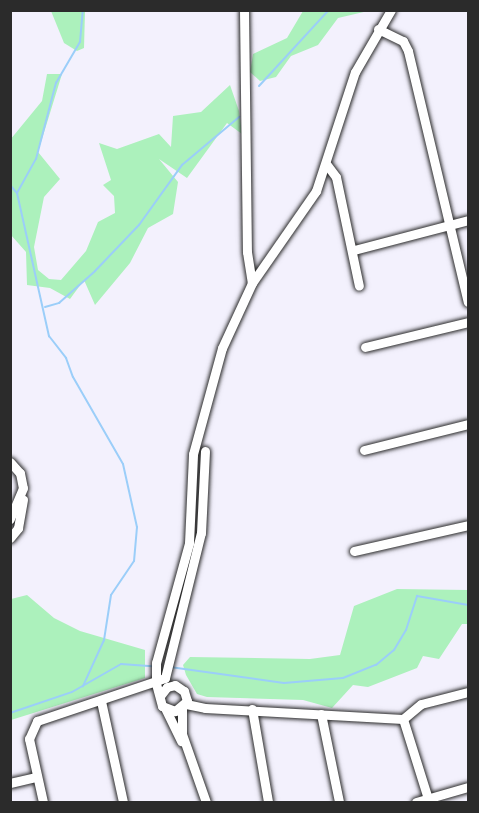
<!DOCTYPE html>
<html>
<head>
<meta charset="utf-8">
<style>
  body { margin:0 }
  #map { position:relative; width:479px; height:813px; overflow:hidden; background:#f3f1fd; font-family:"Shantell Sans",sans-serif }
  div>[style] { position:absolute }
  .green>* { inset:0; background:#acf1bc }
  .stream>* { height:2px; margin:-1px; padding:0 1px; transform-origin:1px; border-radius:1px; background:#9bcef9 }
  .roads { filter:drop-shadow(0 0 2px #2b2b2b) drop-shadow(0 0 2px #2b2b2b) }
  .minor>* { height:9px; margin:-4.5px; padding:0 4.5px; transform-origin:4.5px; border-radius:4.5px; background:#fff }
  span { translate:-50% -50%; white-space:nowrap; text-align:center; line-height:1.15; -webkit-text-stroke:4.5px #fff; paint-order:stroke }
  .frame { position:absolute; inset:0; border:12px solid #2b2b2b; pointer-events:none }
</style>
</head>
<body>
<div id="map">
  <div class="green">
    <div style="clip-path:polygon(51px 11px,85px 11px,84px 48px,77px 51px,64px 43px)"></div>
    <div style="clip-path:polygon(303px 11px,368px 11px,338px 18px,318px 45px,291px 56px,276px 77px,260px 81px,250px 72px,253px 54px,287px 38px)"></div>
    <div style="clip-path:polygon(47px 74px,62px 74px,38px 152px,60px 179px,44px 197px,34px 247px,38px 270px,49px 279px,61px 280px,86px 251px,98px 222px,115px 213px,114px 196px,103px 185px,111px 180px,99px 143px,117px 149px,159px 134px,171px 147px,173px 116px,201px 112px,230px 85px,239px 111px,242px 134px,227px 123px,187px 178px,159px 159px,178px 182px,173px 214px,148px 228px,130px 263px,95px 305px,84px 280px,70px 299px,50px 288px,27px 285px,26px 252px,11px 235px,10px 140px,42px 101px)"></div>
    <div style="clip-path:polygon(397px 589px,468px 590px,468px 624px,462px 624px,439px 659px,423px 656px,417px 668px,368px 687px,353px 685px,332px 708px,303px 700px,207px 697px,197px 694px,186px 675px,183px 665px,190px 657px,310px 659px,340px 655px,354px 606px)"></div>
    <div style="clip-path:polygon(27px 595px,54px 618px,80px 631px,145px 650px,145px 678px,11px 720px,11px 599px)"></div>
  </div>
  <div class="stream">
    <div style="left:259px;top:86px;width:103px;rotate:-47.4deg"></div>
    <div style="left:10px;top:185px;width:11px;rotate:49deg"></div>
    <div style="left:17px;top:193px;width:147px;rotate:77.4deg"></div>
    <div style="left:49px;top:336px;width:28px;rotate:52deg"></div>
    <div style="left:66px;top:358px;width:20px;rotate:70deg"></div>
    <div style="left:73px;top:377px;width:100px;rotate:60.1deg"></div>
    <div style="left:123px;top:464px;width:65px;rotate:77.5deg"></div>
    <div style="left:137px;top:527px;width:34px;rotate:95deg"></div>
    <div style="left:134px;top:561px;width:41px;rotate:124.1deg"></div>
    <div style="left:111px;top:595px;width:46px;rotate:98.8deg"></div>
    <div style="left:104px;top:640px;width:51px;rotate:114.5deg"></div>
    <div style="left:17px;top:193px;width:39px;rotate:-61deg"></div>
    <div style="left:36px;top:159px;width:79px;rotate:-75.3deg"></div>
    <div style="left:56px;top:83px;width:48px;rotate:-59.7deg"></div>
    <div style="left:80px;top:42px;width:32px;rotate:-85deg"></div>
    <div style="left:45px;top:307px;width:15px;rotate:-16deg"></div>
    <div style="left:59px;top:303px;width:48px;rotate:-41.6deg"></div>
    <div style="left:95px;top:271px;width:64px;rotate:-46.3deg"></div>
    <div style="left:139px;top:225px;width:74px;rotate:-54.4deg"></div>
    <div style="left:182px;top:165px;width:75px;rotate:-40.1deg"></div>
    <div style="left:170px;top:667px;width:115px;rotate:8deg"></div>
    <div style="left:284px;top:683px;width:59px;rotate:-4.8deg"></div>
    <div style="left:343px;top:678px;width:35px;rotate:-22deg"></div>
    <div style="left:376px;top:665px;width:23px;rotate:-40deg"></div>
    <div style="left:394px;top:650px;width:23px;rotate:-59deg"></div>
    <div style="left:406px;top:630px;width:36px;rotate:-72deg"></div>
    <div style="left:417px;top:596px;width:52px;rotate:10deg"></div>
    <div style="left:10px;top:713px;width:65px;rotate:-18.7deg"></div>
    <div style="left:72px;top:692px;width:56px;rotate:-29.7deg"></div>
    <div style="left:121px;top:664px;width:31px;rotate:4deg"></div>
  </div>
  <div class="roads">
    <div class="minor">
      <div style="left:244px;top:10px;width:242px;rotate:89.3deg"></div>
      <div style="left:247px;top:252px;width:31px;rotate:81deg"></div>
      <div style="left:378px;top:29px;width:28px;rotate:26deg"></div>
      <div style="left:403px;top:41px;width:11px;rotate:63deg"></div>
      <div style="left:408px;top:51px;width:258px;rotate:76.6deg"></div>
      <div style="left:327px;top:165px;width:15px;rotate:53deg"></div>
      <div style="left:336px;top:177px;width:111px;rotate:78.1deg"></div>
      <div style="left:354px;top:250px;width:118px;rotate:-14.7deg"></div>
      <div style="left:365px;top:347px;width:106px;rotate:-13.6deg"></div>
      <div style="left:364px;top:450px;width:107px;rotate:-14deg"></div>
      <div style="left:10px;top:462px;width:15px;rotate:48deg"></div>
      <div style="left:20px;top:473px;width:15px;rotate:79deg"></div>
      <div style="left:23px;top:488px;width:34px;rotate:113deg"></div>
      <div style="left:10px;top:538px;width:13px;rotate:-51deg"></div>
      <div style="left:18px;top:528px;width:29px;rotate:-80deg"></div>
      <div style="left:354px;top:551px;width:117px;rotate:-12.8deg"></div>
      <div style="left:160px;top:696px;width:11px;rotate:-52deg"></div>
      <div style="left:167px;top:687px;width:8px;rotate:-14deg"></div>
      <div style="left:175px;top:685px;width:11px;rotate:34deg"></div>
      <div style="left:184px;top:691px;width:10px;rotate:73deg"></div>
      <div style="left:187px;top:701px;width:16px;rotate:140deg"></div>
      <div style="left:175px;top:711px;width:14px;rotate:-159deg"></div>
      <div style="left:162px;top:706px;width:23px;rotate:-105deg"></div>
      <div style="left:156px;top:684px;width:21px;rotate:-90deg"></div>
      <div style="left:156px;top:663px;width:124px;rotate:-74.6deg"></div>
      <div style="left:189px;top:543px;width:89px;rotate:-87.4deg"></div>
      <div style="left:193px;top:454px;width:110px;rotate:-74.7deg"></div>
      <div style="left:222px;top:348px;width:72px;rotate:-65.2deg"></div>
      <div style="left:252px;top:283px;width:112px;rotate:-55.2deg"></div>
      <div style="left:316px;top:191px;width:125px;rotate:-71.9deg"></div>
      <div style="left:355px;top:72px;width:72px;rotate:-59.9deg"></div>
      <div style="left:101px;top:701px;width:103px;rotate:77.7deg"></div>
      <div style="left:186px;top:704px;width:19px;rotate:12deg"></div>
      <div style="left:205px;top:708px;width:198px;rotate:3.2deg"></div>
      <div style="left:403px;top:719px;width:23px;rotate:-40deg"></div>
      <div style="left:421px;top:704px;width:49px;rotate:-14.3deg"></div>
      <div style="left:165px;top:708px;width:37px;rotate:64deg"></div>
      <div style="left:182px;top:708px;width:26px;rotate:90deg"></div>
      <div style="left:182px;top:734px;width:72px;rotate:70.6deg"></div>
      <div style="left:252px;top:709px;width:94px;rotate:80.2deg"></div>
      <div style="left:321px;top:714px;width:90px;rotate:78.4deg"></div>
      <div style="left:403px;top:719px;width:87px;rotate:72.6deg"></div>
      <div style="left:10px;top:783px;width:27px;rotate:-13deg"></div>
      <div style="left:43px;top:802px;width:65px;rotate:-102.5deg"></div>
      <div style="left:29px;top:739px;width:20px;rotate:-66deg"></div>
      <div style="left:37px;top:721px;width:135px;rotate:-18.6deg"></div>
      <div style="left:165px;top:678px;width:149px;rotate:-76.1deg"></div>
      <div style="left:201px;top:533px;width:82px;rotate:-87.2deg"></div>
      <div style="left:416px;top:802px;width:54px;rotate:-16.1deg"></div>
    </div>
  </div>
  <div class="frame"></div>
</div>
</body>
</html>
